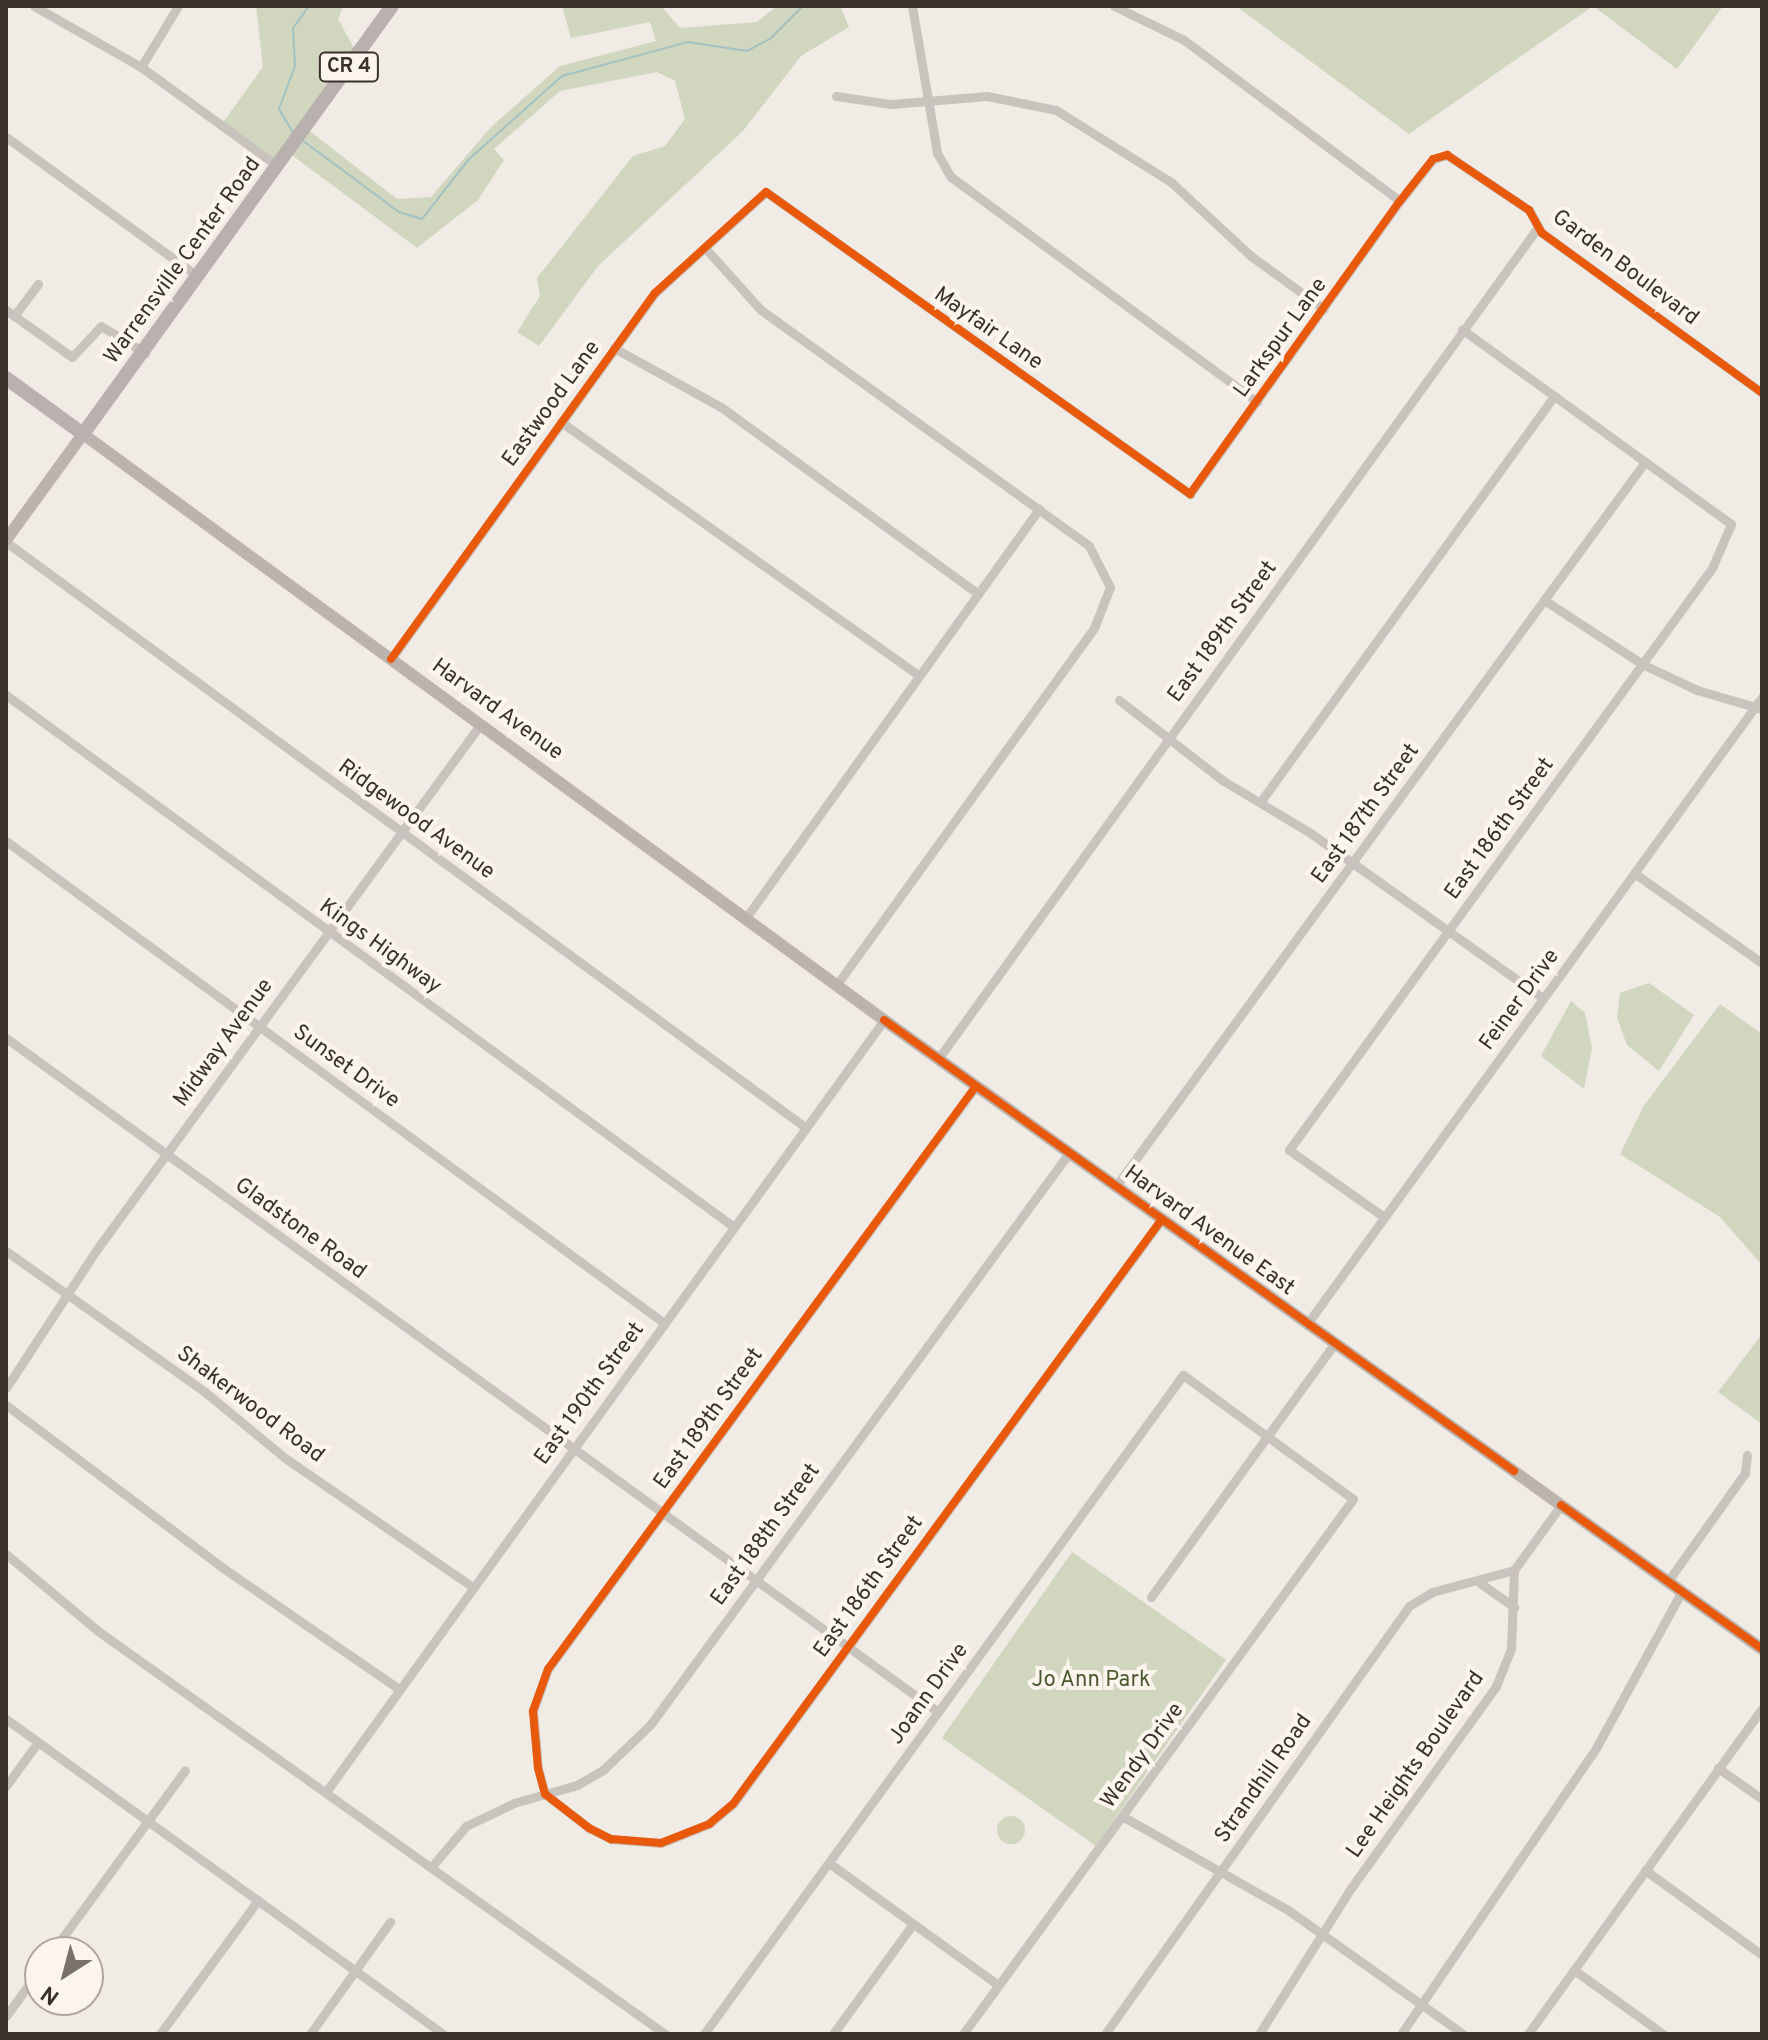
<!DOCTYPE html>
<html>
<head>
<meta charset="utf-8">
<style>
  body { margin:0 }
  #map { position:relative; width:1768px; height:2040px; overflow:hidden; background:#f0ebe5; font-family:Overpass,sans-serif }
  div>[style] { position:absolute }
  .green>* { inset:0; background:#d1d6bf; transform-origin:0 0 }
  .round { border-radius:50% }
  .stream>* { height:2px; margin:-1px; padding:0 1px; transform-origin:1px; border-radius:1px; background:#a1c2c1 }
  .street>* { height:9px; margin:-4.5px; padding:0 4.5px; transform-origin:4.5px; border-radius:4.5px; background:#c9c3be }
  .secondary>* { height:12px; margin:-6px; padding:0 6px; transform-origin:6px; border-radius:6px; background:#bab3ae }
  .primary>* { height:14px; margin:-7px; padding:0 7px; transform-origin:7px; border-radius:7px; background:#b8b1ad }
  .cycleway>* { height:8px; margin:-4px; padding:0 4px; transform-origin:4px; border-radius:4px; background:#e8590c }
  span { translate:-50% -50%; white-space:nowrap; text-align:center; line-height:1.15; -webkit-text-stroke:8px #fbf5ee; paint-order:stroke }
  .shield-label span { padding:2px 6px; background:#fbf5ee; border:2px solid; border-radius:6px; -webkit-text-stroke-width:0 }
  .shield-label { font-size:20px; color:#3b302b; font-weight:700 }
  .street-label { font-size:22px; color:#3b302b }
  .park-label { font-size:22px; color:#4a5a2e }
  .frame { position:absolute; inset:0; border:8px solid #3b302b; pointer-events:none }
  .north { position:absolute; left:24px; top:1936px; width:80px; height:80px; box-sizing:border-box; background:#fbf5ee; border:2px solid #aea6a0; border-radius:50%; rotate:216deg; font-size:22px; font-weight:700; line-height:32px; text-align:center; color:#3b302b }
  .north::after { content:''; display:block; margin:auto; width:28px; height:36px; background:#7a716c; clip-path:polygon(50% 0,100% 100%,50% 72%,0 100%) }
</style>
</head>
<body>
<div id="map">
  <div class="green">
    <div style="clip-path:polygon(256px 6px,343px 6px,338px 19px,358px 55px,306px 128px,397px 199px,431px 197px,491px 127px,560px 66px,656px 41px,650px 22px,571px 38px,562px 6px,661px 6px,680px 28px,757px 22px,777px 6px,840px 6px,849px 27px,801px 56px,743px 131px,598px 266px,539px 346px,517px 332px,540px 296px,537px 278px,633px 156px,665px 146px,685px 119px,675px 81px,657px 72px,560px 91px,494px 149px,504px 160px,478px 200px,417px 248px,289px 153px,278px 166px,221px 125px,263px 67px)"></div>
    <div style="clip-path:polygon(1236px 6px,1723px 6px,1677px 69px,1593px 6px,1409px 134px)"></div>
    <div style="clip-path:polygon(1649px 983px,1694px 1015px,1659px 1071px,1627px 1045px,1617px 1018px,1620px 993px)"></div>
    <div style="clip-path:polygon(1571px 1001px,1585px 1013px,1592px 1048px,1584px 1089px,1541px 1056px)"></div>
    <div style="clip-path:polygon(1720px 1004px,1762px 1034px,1762px 1265px,1720px 1217px,1620px 1154px,1643px 1107px)"></div>
    <div style="clip-path:polygon(1762px 1334px,1762px 1424px,1718px 1392px)"></div>
    <div style="left:1072px;top:1552px;width:188px;height:227px;rotate:35deg"></div>
    <div class="round" style="left:997px;top:1816px;width:28px;height:28px"></div>
  </div>
  <div class="stream">
    <div style="left:294px;top:134px;width:29px;rotate:-121deg"></div>
    <div style="left:279px;top:109px;width:46px;rotate:-69.6deg"></div>
    <div style="left:295px;top:66px;width:38px;rotate:-93deg"></div>
    <div style="left:293px;top:28px;width:27px;rotate:-54deg"></div>
    <div style="left:302px;top:140px;width:121px;rotate:36.6deg"></div>
    <div style="left:399px;top:212px;width:24px;rotate:17deg"></div>
    <div style="left:422px;top:219px;width:76px;rotate:-51.9deg"></div>
    <div style="left:469px;top:159px;width:125px;rotate:-41.7deg"></div>
    <div style="left:562px;top:76px;width:131px;rotate:-15.1deg"></div>
    <div style="left:688px;top:42px;width:60px;rotate:8.7deg"></div>
    <div style="left:747px;top:51px;width:27px;rotate:-28deg"></div>
    <div style="left:771px;top:38px;width:45px;rotate:-45deg"></div>
  </div>
  <div class="street">
    <div style="left:34px;top:6px;width:123px;rotate:29.7deg"></div>
    <div style="left:141px;top:67px;width:169px;rotate:35.9deg"></div>
    <div style="left:912px;top:6px;width:149px;rotate:80.3deg"></div>
    <div style="left:937px;top:153px;width:28px;rotate:60deg"></div>
    <div style="left:951px;top:177px;width:380px;rotate:36.3deg"></div>
    <div style="left:1114px;top:6px;width:78px;rotate:25.9deg"></div>
    <div style="left:1184px;top:40px;width:269px;rotate:36.7deg"></div>
    <div style="left:141px;top:67px;width:71px;rotate:-58.8deg"></div>
    <div style="left:836px;top:96px;width:56px;rotate:8.3deg"></div>
    <div style="left:891px;top:104px;width:96px;rotate:-4.8deg"></div>
    <div style="left:987px;top:96px;width:70px;rotate:11.5deg"></div>
    <div style="left:1056px;top:110px;width:136px;rotate:32.1deg"></div>
    <div style="left:1171px;top:182px;width:109px;rotate:42.8deg"></div>
    <div style="left:1251px;top:256px;width:90px;rotate:36deg"></div>
    <div style="left:6px;top:137px;width:238px;rotate:36deg"></div>
    <div style="left:706px;top:249px;width:82px;rotate:48deg"></div>
    <div style="left:761px;top:310px;width:404px;rotate:35.7deg"></div>
    <div style="left:1089px;top:546px;width:46px;rotate:62.9deg"></div>
    <div style="left:1110px;top:587px;width:44px;rotate:111.3deg"></div>
    <div style="left:1094px;top:628px;width:441px;rotate:125.8deg"></div>
    <div style="left:6px;top:310px;width:81px;rotate:35.5deg"></div>
    <div style="left:72px;top:357px;width:42px;rotate:-46.9deg"></div>
    <div style="left:101px;top:326px;width:52px;rotate:31.5deg"></div>
    <div style="left:14px;top:316px;width:40px;rotate:-53deg"></div>
    <div style="left:614px;top:348px;width:122px;rotate:28.9deg"></div>
    <div style="left:721px;top:407px;width:318px;rotate:36deg"></div>
    <div style="left:561px;top:422px;width:438px;rotate:35.3deg"></div>
    <div style="left:6px;top:542px;width:990px;rotate:36.21deg"></div>
    <div style="left:1544px;top:600px;width:117px;rotate:33.1deg"></div>
    <div style="left:1642px;top:664px;width:61px;rotate:25.3deg"></div>
    <div style="left:1697px;top:690px;width:68px;rotate:16.3deg"></div>
    <div style="left:391px;top:659px;width:451px;rotate:-54.2deg"></div>
    <div style="left:655px;top:293px;width:150px;rotate:-42.3deg"></div>
    <div style="left:766px;top:192px;width:521px;rotate:35.46deg"></div>
    <div style="left:1190px;top:494px;width:360px;rotate:-54.4deg"></div>
    <div style="left:1400px;top:201px;width:53px;rotate:-51.8deg"></div>
    <div style="left:1433px;top:159px;width:15px;rotate:-16deg"></div>
    <div style="left:1447px;top:155px;width:99px;rotate:33.9deg"></div>
    <div style="left:1529px;top:210px;width:26px;rotate:61deg"></div>
    <div style="left:1542px;top:233px;width:272px;rotate:36deg"></div>
    <div style="left:6px;top:695px;width:902px;rotate:36.16deg"></div>
    <div style="left:1119px;top:700px;width:130px;rotate:37.8deg"></div>
    <div style="left:1222px;top:780px;width:101px;rotate:30.9deg"></div>
    <div style="left:1309px;top:832px;width:287px;rotate:35.4deg"></div>
    <div style="left:1261px;top:801px;width:500px;rotate:-54.1deg"></div>
    <div style="left:6px;top:841px;width:816px;rotate:36.22deg"></div>
    <div style="left:1634px;top:873px;width:156px;rotate:35.1deg"></div>
    <div style="left:745px;top:919px;width:505px;rotate:-54.36deg"></div>
    <div style="left:6px;top:1038px;width:1150px;rotate:35.87deg"></div>
    <div style="left:938px;top:1059px;width:1026px;rotate:-54.2deg"></div>
    <div style="left:976px;top:1086px;width:723px;rotate:126.28deg"></div>
    <div style="left:548px;top:1669px;width:45px;rotate:109.7deg"></div>
    <div style="left:533px;top:1711px;width:57px;rotate:85deg"></div>
    <div style="left:538px;top:1768px;width:27px;rotate:75deg"></div>
    <div style="left:545px;top:1794px;width:56px;rotate:37.7deg"></div>
    <div style="left:589px;top:1828px;width:25px;rotate:27deg"></div>
    <div style="left:611px;top:1839px;width:50px;rotate:4.6deg"></div>
    <div style="left:661px;top:1843px;width:52px;rotate:-21.6deg"></div>
    <div style="left:709px;top:1824px;width:31px;rotate:-40deg"></div>
    <div style="left:733px;top:1804px;width:725px;rotate:-53.75deg"></div>
    <div style="left:1116px;top:1186px;width:897px;rotate:-53.85deg"></div>
    <div style="left:1384px;top:1217px;width:116px;rotate:-144.8deg"></div>
    <div style="left:1289px;top:1150px;width:719px;rotate:-53.99deg"></div>
    <div style="left:1712px;top:568px;width:48px;rotate:-66.6deg"></div>
    <div style="left:1731px;top:524px;width:332px;rotate:-144.1deg"></div>
    <div style="left:6px;top:1251px;width:244px;rotate:35.3deg"></div>
    <div style="left:205px;top:1392px;width:104px;rotate:39.5deg"></div>
    <div style="left:285px;top:1458px;width:228px;rotate:34.5deg"></div>
    <div style="left:1307px;top:1324px;width:775px;rotate:-54.03deg"></div>
    <div style="left:6px;top:1388px;width:166px;rotate:-56.8deg"></div>
    <div style="left:97px;top:1249px;width:649px;rotate:-53.84deg"></div>
    <div style="left:6px;top:1405px;width:271px;rotate:36.9deg"></div>
    <div style="left:223px;top:1568px;width:214px;rotate:34.5deg"></div>
    <div style="left:6px;top:1554px;width:120px;rotate:39.9deg"></div>
    <div style="left:98px;top:1631px;width:696px;rotate:35.4deg"></div>
    <div style="left:1668px;top:1581px;width:133px;rotate:-54.5deg"></div>
    <div style="left:1745px;top:1473px;width:18px;rotate:-84deg"></div>
    <div style="left:1480px;top:1583px;width:42px;rotate:35.2deg"></div>
    <div style="left:1151px;top:1597px;width:314px;rotate:-54.1deg"></div>
    <div style="left:6px;top:1719px;width:539px;rotate:35.78deg"></div>
    <div style="left:1718px;top:1768px;width:54px;rotate:35.2deg"></div>
    <div style="left:6px;top:1786px;width:54px;rotate:-54deg"></div>
    <div style="left:328px;top:1789px;width:949px;rotate:-54.13deg"></div>
    <div style="left:1122px;top:1816px;width:191px;rotate:29.5deg"></div>
    <div style="left:1288px;top:1910px;width:214px;rotate:35.3deg"></div>
    <div style="left:829px;top:1863px;width:208px;rotate:35.8deg"></div>
    <div style="left:433px;top:1865px;width:51px;rotate:-49.8deg"></div>
    <div style="left:466px;top:1826px;width:53px;rotate:-25.6deg"></div>
    <div style="left:514px;top:1803px;width:66px;rotate:-15.9deg"></div>
    <div style="left:577px;top:1785px;width:30px;rotate:-30deg"></div>
    <div style="left:603px;top:1770px;width:65px;rotate:-43.8deg"></div>
    <div style="left:650px;top:1725px;width:709px;rotate:-53.78deg"></div>
    <div style="left:1645px;top:1870px;width:145px;rotate:36deg"></div>
    <div style="left:52px;top:1952px;width:225px;rotate:-53.8deg"></div>
    <div style="left:1574px;top:1970px;width:110px;rotate:35.7deg"></div>
    <div style="left:6px;top:2016px;width:58px;rotate:-54.1deg"></div>
    <div style="left:160px;top:2034px;width:166px;rotate:-53.8deg"></div>
    <div style="left:310px;top:2034px;width:138px;rotate:-54.5deg"></div>
    <div style="left:704px;top:2034px;width:815px;rotate:-53.99deg"></div>
    <div style="left:1183px;top:1375px;width:210px;rotate:36.1deg"></div>
    <div style="left:1353px;top:1499px;width:662px;rotate:126.09deg"></div>
    <div style="left:833px;top:2034px;width:136px;rotate:-54deg"></div>
    <div style="left:1105px;top:2034px;width:525px;rotate:-54.61deg"></div>
    <div style="left:1409px;top:1606px;width:27px;rotate:-31deg"></div>
    <div style="left:1432px;top:1592px;width:85px;rotate:-15deg"></div>
    <div style="left:1259px;top:2034px;width:173px;rotate:-57.8deg"></div>
    <div style="left:1351px;top:1888px;width:249px;rotate:-54.3deg"></div>
    <div style="left:1496px;top:1686px;width:40px;rotate:-68deg"></div>
    <div style="left:1511px;top:1649px;width:79px;rotate:-87.8deg"></div>
    <div style="left:1514px;top:1570px;width:80px;rotate:-54.1deg"></div>
    <div style="left:1401px;top:2034px;width:346px;rotate:-55.7deg"></div>
    <div style="left:1596px;top:1748px;width:179px;rotate:-61.3deg"></div>
    <div style="left:1528px;top:2034px;width:401px;rotate:-54.3deg"></div>
  </div>
  <div class="secondary">
    <div style="left:6px;top:540px;width:131px;rotate:-54deg"></div>
    <div style="left:83px;top:434px;width:992px;rotate:36.19deg"></div>
    <div style="left:884px;top:1020px;width:1080px;rotate:35.62deg"></div>
  </div>
  <div class="primary">
    <div style="left:6px;top:378px;width:95px;rotate:36deg"></div>
    <div style="left:83px;top:434px;width:528px;rotate:-54.17deg"></div>
  </div>
  <div class="cycleway">
    <div style="left:391px;top:659px;width:451px;rotate:-54.2deg"></div>
    <div style="left:655px;top:293px;width:150px;rotate:-42.3deg"></div>
    <div style="left:766px;top:192px;width:521px;rotate:35.46deg"></div>
    <div style="left:1190px;top:494px;width:360px;rotate:-54.4deg"></div>
    <div style="left:1400px;top:201px;width:53px;rotate:-51.8deg"></div>
    <div style="left:1433px;top:159px;width:15px;rotate:-16deg"></div>
    <div style="left:1447px;top:155px;width:99px;rotate:33.9deg"></div>
    <div style="left:1529px;top:210px;width:26px;rotate:61deg"></div>
    <div style="left:1542px;top:233px;width:272px;rotate:36deg"></div>
    <div style="left:884px;top:1020px;width:775px;rotate:35.6deg"></div>
    <div style="left:976px;top:1086px;width:723px;rotate:126.28deg"></div>
    <div style="left:548px;top:1669px;width:45px;rotate:109.7deg"></div>
    <div style="left:533px;top:1711px;width:57px;rotate:85deg"></div>
    <div style="left:538px;top:1768px;width:27px;rotate:75deg"></div>
    <div style="left:545px;top:1794px;width:56px;rotate:37.7deg"></div>
    <div style="left:589px;top:1828px;width:25px;rotate:27deg"></div>
    <div style="left:611px;top:1839px;width:50px;rotate:4.6deg"></div>
    <div style="left:661px;top:1843px;width:52px;rotate:-21.6deg"></div>
    <div style="left:709px;top:1824px;width:31px;rotate:-40deg"></div>
    <div style="left:733px;top:1804px;width:725px;rotate:-53.75deg"></div>
    <div style="left:1561px;top:1505px;width:247px;rotate:35.6deg"></div>
  </div>
  <div class="shield-label">
    <span style="left:349px;top:67px">CR 4</span>
  </div>
  <div class="street-label">
    <span style="left:183px;top:261px;rotate:-54deg">Warrensville Center Road</span>
    <span style="left:1625px;top:268px;rotate:37deg">Garden Boulevard</span>
    <span style="left:988px;top:329px;rotate:35deg">Mayfair Lane</span>
    <span style="left:1281px;top:338px;rotate:-54deg">Larkspur Lane</span>
    <span style="left:552px;top:404px;rotate:-54deg">Eastwood Lane</span>
    <span style="left:1223px;top:632px;rotate:-54deg">East 189th Street</span>
    <span style="left:497px;top:710px;rotate:36deg">Harvard Avenue</span>
    <span style="left:1366px;top:814px;rotate:-54deg">East 187th Street</span>
    <span style="left:416px;top:820px;rotate:36deg">Ridgewood Avenue</span>
    <span style="left:1500px;top:829px;rotate:-54deg">East 186th Street</span>
    <span style="left:380px;top:947px;rotate:36deg">Kings Highway</span>
    <span style="left:1520px;top:1000px;rotate:-54deg">Feiner Drive</span>
    <span style="left:224px;top:1043px;rotate:-54deg">Midway Avenue</span>
    <span style="left:346px;top:1067px;rotate:36deg">Sunset Drive</span>
    <span style="left:300px;top:1229px;rotate:36deg">Gladstone Road</span>
    <span style="left:1209px;top:1231px;rotate:36deg">Harvard Avenue East</span>
    <span style="left:590px;top:1394px;rotate:-54deg">East 190th Street</span>
    <span style="left:250px;top:1405px;rotate:37deg">Shakerwood Road</span>
    <span style="left:709px;top:1419px;rotate:-54deg">East 189th Street</span>
    <span style="left:766px;top:1535px;rotate:-54deg">East 188th Street</span>
    <span style="left:869px;top:1587px;rotate:-54deg">East 186th Street</span>
    <span style="left:929px;top:1694px;rotate:-54deg">Joann Drive</span>
    <span style="left:1143px;top:1756px;rotate:-54deg">Wendy Drive</span>
    <span style="left:1416px;top:1765px;rotate:-55deg">Lee Heights Boulevard</span>
    <span style="left:1264px;top:1779px;rotate:-55deg">Strandhill Road</span>
  </div>
  <div class="park-label">
    <span style="left:1091px;top:1681px">Jo Ann Park</span>
  </div>
  <div class="frame"></div>
  <div class="north">N</div>
</div>
</body>
</html>
